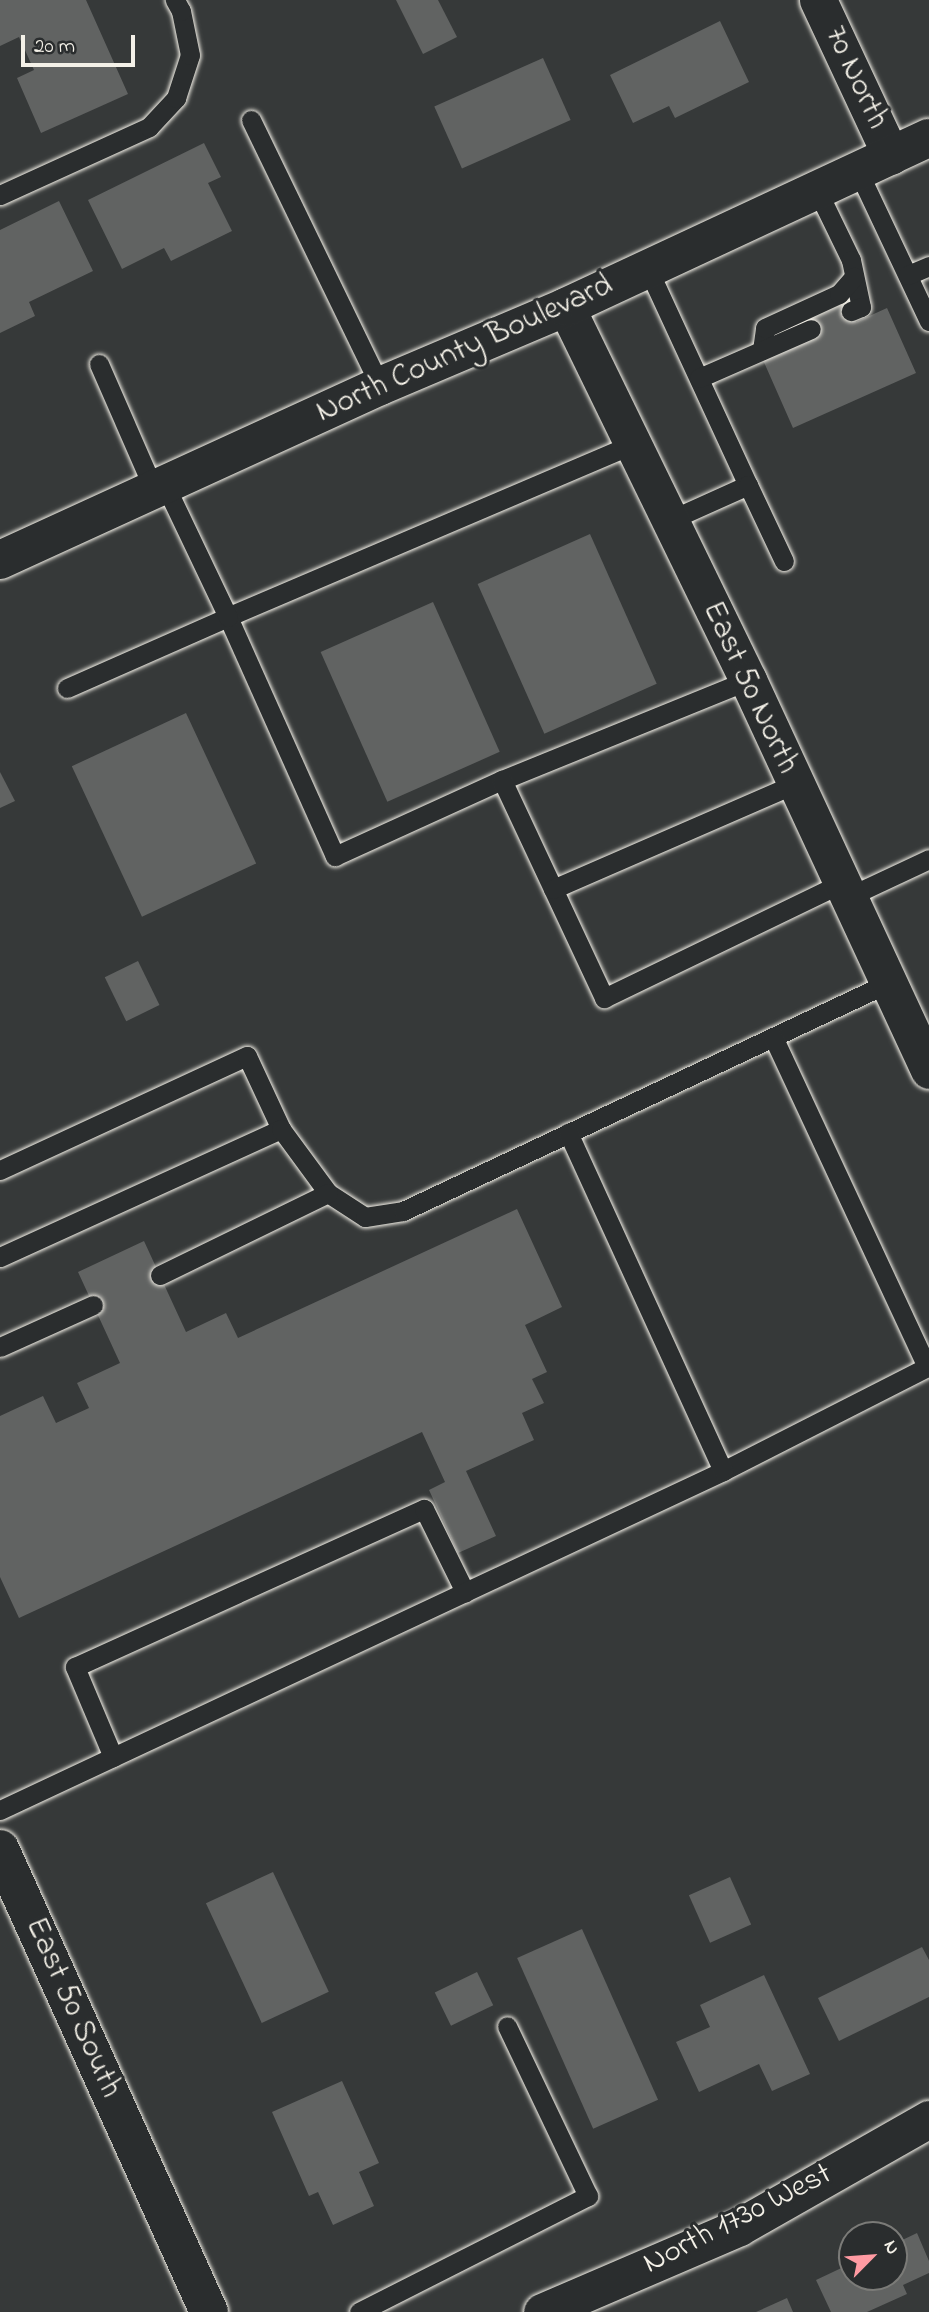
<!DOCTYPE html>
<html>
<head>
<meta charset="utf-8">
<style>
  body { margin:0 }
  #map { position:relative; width:929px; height:2312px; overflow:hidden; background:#363939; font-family:"Indie Flower",sans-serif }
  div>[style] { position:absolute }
  .building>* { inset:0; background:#616362; transform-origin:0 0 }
  .roads { filter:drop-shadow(0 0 2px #f4f1e8) drop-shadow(0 0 2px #f4f1e8) }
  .lane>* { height:19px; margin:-9.5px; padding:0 9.5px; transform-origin:9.5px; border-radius:9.5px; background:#2a2d2e }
  .street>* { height:37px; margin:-18.5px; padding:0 18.5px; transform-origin:18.5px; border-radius:18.5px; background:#2a2d2e }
  .secondary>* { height:38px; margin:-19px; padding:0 19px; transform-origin:19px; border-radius:19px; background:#2a2d2e }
  .primary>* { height:38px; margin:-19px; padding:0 19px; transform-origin:19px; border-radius:19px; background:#2a2d2e }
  span { translate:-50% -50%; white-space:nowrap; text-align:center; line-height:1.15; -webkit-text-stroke:6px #2a2d2e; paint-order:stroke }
  .street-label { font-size:32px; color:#f4f1e8 }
  .north { position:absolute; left:838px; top:2221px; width:70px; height:70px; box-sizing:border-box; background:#2a2d2e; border:2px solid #7b7b78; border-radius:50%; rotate:65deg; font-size:19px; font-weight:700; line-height:28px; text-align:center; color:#f4f1e8 }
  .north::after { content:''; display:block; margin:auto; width:24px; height:32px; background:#ff9aa2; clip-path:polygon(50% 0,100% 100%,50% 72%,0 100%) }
  .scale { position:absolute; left:21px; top:35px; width:114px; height:32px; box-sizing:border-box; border:4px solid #f4f1e8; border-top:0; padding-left:9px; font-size:21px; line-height:24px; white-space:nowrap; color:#f4f1e8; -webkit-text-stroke:5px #2a2d2e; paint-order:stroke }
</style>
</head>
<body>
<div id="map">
  <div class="building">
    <div style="clip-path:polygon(0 0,86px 0,128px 94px,41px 133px,17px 78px,34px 70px,19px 37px,0 46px)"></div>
    <div style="clip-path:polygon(396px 0,438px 0,457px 37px,423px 54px)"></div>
    <div style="clip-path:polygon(720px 21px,749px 82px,675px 118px,669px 106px,633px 123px,610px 75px)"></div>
    <div style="left:543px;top:58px;width:68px;height:119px;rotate:66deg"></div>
    <div style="clip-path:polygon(204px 143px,221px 177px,208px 183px,232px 231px,171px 261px,164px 248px,122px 269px,88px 200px)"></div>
    <div style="clip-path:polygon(59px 201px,93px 271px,29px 302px,35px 316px,0 333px,0 230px)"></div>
    <div style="clip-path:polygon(847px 302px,856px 322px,887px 308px,916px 373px,793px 428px,763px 360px,815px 337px,807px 320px)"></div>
    <div style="left:590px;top:534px;width:164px;height:123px;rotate:66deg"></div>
    <div style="left:433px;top:602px;width:164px;height:123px;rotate:66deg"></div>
    <div style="left:186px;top:713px;width:166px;height:126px;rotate:65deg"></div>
    <div style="clip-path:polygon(0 772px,15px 801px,0 808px)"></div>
    <div style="left:138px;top:961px;width:49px;height:37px;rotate:64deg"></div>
    <div style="clip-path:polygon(517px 1209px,562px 1307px,525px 1325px,547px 1372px,532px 1379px,544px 1403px,522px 1413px,534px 1440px,466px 1471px,496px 1536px,458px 1553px,429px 1490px,445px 1482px,422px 1432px,19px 1618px,0 1577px,0 1416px,43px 1396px,56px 1423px,89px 1408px,77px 1383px,120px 1363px,78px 1272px,144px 1241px,186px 1332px,226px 1313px,238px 1338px)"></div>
    <div style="left:273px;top:1872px;width:132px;height:74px;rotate:65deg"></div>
    <div style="left:730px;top:1877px;width:52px;height:45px;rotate:66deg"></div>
    <div style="left:582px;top:1929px;width:187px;height:71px;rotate:66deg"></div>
    <div style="clip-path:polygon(922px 1947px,929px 1960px,929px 1997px,839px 2041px,818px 1998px)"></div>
    <div style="left:477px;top:1972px;width:37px;height:47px;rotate:64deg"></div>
    <div style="clip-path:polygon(764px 1975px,810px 2074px,772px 2091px,759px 2064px,699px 2092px,676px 2042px,710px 2027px,700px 2005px)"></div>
    <div style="clip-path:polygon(342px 2081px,379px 2163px,359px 2172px,374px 2206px,333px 2225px,318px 2192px,309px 2196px,272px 2112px)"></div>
    <div style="clip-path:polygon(917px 2233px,929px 2261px,929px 2273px,903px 2285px,907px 2294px,867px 2312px,831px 2312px,816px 2280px,852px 2263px,852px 2277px,894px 2277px,894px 2244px)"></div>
    <div style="clip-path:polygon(787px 2298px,793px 2312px,756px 2312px)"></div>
  </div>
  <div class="roads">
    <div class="lane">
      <div style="left:251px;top:120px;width:296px;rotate:64.1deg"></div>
      <div style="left:858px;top:171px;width:166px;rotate:64.7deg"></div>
      <div style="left:817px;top:190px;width:78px;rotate:64.1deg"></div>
      <div style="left:851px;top:260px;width:48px;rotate:78deg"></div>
      <div style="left:861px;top:307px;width:11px;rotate:158deg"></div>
      <div style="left:0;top:195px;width:164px;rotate:-24.5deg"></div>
      <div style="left:149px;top:127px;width:40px;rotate:-47deg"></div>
      <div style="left:176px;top:98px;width:45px;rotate:-72deg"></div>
      <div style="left:190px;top:55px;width:45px;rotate:-101.6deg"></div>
      <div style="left:181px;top:11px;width:13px;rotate:-119deg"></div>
      <div style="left:648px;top:269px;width:238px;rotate:65.2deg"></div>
      <div style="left:748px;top:485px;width:85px;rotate:155.8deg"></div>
      <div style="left:908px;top:275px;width:23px;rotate:-23deg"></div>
      <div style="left:762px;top:350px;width:22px;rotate:-82deg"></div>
      <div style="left:765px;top:328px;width:81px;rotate:-24.7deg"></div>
      <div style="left:839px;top:294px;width:23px;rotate:-49deg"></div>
      <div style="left:99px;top:364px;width:137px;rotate:66.4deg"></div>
      <div style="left:699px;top:378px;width:122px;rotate:-23.6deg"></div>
      <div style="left:633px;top:444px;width:440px;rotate:156.9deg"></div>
      <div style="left:228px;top:617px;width:262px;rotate:65.9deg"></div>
      <div style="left:335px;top:856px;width:183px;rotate:-24.5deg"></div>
      <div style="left:502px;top:780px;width:266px;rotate:-22.1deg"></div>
      <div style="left:748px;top:485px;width:84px;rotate:64.7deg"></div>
      <div style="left:67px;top:688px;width:176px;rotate:-23.8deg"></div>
      <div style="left:228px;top:617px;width:146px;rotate:-115.5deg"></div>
      <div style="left:502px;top:780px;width:241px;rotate:64.9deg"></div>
      <div style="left:604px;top:998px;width:267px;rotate:-25.8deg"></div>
      <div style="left:553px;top:889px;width:263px;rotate:-23.5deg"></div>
      <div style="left:850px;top:896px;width:87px;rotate:-25.1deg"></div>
      <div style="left:0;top:1170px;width:272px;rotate:-24.8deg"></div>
      <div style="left:247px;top:1056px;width:81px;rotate:65deg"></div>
      <div style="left:0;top:1257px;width:309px;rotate:-24.5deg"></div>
      <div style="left:281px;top:1129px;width:79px;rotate:53.7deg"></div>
      <div style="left:328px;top:1193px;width:44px;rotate:33deg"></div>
      <div style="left:365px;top:1217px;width:38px;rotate:-9deg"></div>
      <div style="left:403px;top:1211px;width:536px;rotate:-25.18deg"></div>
      <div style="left:160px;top:1275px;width:187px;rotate:-26deg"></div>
      <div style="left:0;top:1347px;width:102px;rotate:-24.3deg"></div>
      <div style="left:723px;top:1471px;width:229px;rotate:-27deg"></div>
      <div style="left:927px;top:1367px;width:364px;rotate:-115deg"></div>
      <div style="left:113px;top:1757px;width:98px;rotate:-112.9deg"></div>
      <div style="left:75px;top:1667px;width:383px;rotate:-24.4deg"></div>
      <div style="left:424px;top:1509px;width:93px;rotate:63.7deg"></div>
      <div style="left:0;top:1810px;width:799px;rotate:-25.12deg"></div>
      <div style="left:723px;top:1471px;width:372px;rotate:-114.6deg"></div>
      <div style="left:359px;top:2312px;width:257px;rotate:-26.9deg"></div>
      <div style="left:588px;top:2196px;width:188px;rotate:-115.5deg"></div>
    </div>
    <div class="street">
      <div style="left:818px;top:0;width:172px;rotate:64.9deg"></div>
      <div style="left:566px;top:307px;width:415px;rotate:64deg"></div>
      <div style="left:748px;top:680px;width:430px;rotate:65.1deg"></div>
      <div style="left:542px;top:2312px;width:215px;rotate:-23.3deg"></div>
      <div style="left:739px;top:2227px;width:219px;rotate:-29.6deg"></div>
    </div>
    <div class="secondary">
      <div style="left:0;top:1849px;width:508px;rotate:65.71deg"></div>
    </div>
    <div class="primary">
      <div style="left:0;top:560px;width:418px;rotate:-24.6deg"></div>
      <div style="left:380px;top:386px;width:202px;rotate:-23deg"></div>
      <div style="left:566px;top:307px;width:400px;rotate:-25deg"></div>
    </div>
  </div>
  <div class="street-label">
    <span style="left:855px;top:78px;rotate:65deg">70 North</span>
    <span style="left:465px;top:350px;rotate:-24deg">North County Boulevard</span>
    <span style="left:749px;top:688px;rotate:65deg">East 50 North</span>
    <span style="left:72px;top:2008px;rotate:66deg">East 50 South</span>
    <span style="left:738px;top:2220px;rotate:-27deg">North 1730 West</span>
  </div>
  <div class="north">N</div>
  <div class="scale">20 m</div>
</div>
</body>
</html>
